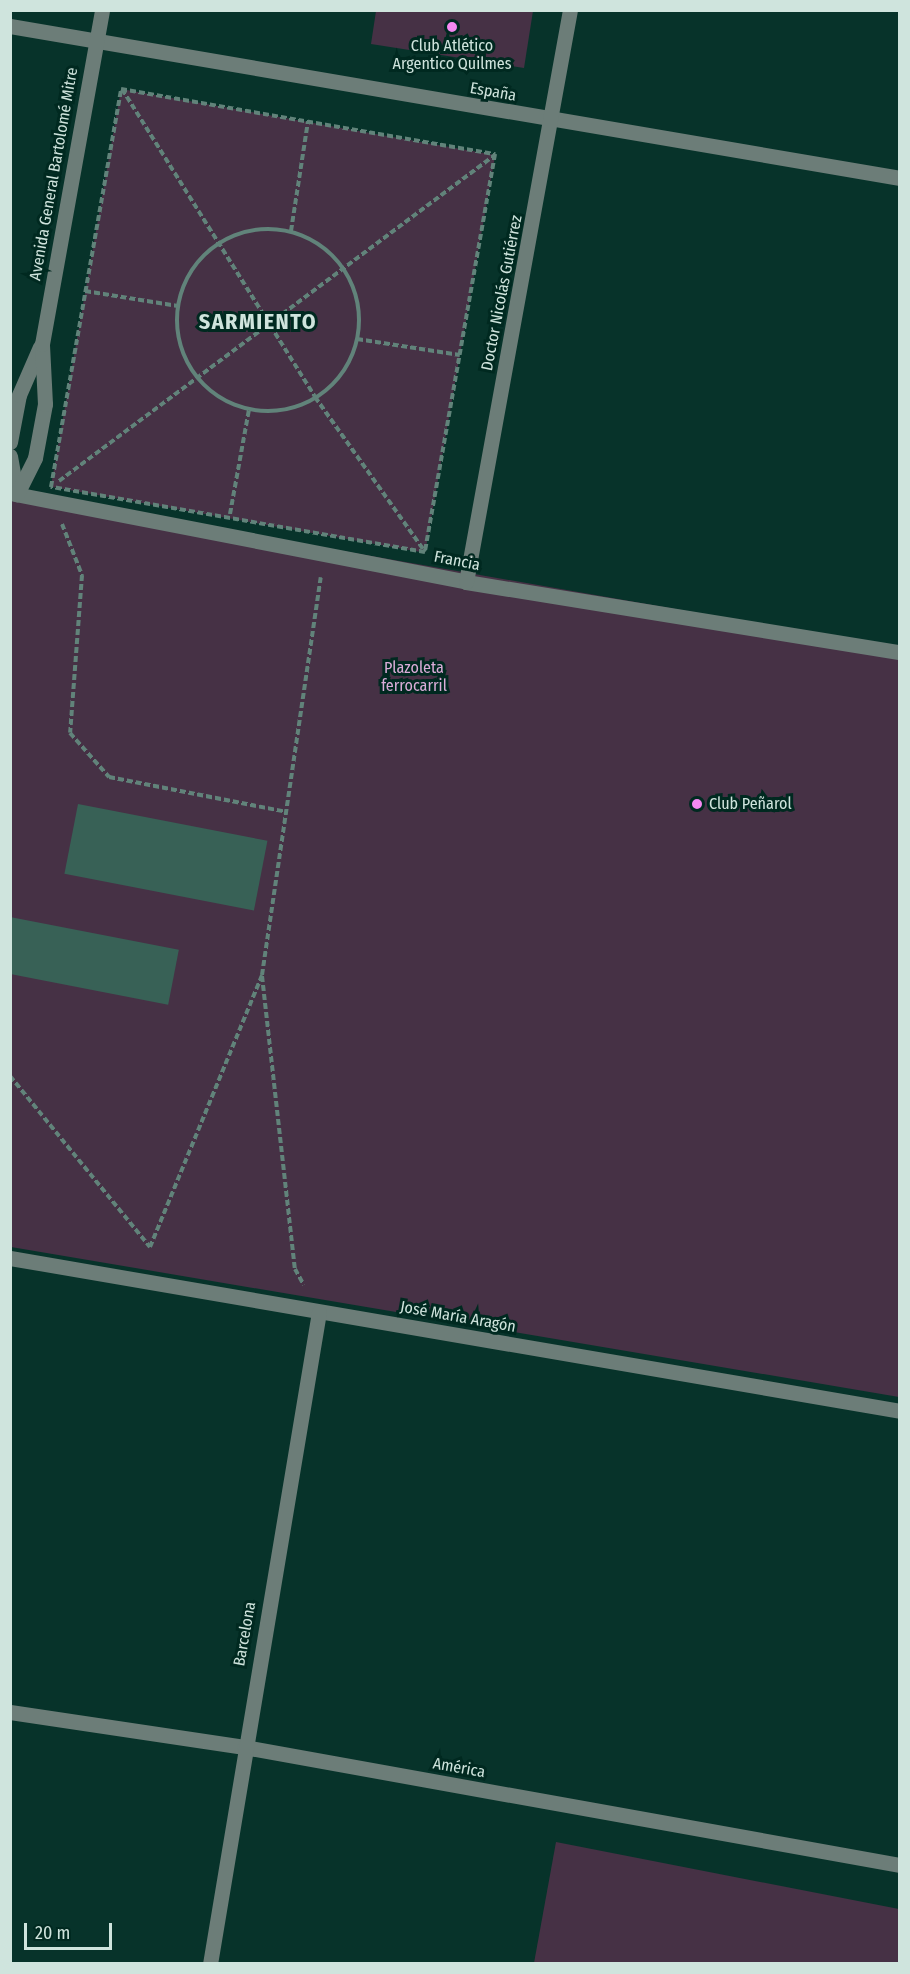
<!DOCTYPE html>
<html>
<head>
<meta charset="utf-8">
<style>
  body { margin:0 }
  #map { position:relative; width:910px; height:1974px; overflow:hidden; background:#07332a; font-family:"Fira Sans Condensed",sans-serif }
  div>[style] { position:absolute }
  .green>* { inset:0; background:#463145; transform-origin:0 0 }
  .building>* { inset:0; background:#386156; transform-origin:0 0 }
  .path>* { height:4px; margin-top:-2px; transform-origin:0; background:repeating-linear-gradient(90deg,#61837a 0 6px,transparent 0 9px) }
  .path>.ring { margin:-2px; padding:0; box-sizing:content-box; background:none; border:4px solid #61837a; border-radius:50% }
  .minor>* { height:15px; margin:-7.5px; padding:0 7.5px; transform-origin:7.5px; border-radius:7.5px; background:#6c7d78 }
  .dots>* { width:16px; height:16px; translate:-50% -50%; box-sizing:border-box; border:3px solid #002920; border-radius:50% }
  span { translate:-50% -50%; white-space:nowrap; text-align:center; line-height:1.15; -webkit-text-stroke:6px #002920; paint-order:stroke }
  .poi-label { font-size:16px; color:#cfe4dd }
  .left { translate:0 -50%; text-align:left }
  .street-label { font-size:16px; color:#cfe4dd }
  .park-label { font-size:16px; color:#dbadd9 }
  .district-label { font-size:22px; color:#cfe4dd; font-weight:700; letter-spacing:1.5px }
  .frame { position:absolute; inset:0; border:12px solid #cfe4dd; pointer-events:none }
  .scale { position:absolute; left:24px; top:1923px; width:88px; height:27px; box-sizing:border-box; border:3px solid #cfe4dd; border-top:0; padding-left:8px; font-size:18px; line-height:21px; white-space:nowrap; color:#cfe4dd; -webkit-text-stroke:4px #002920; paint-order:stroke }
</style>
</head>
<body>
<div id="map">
  <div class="green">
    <div style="clip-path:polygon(376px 11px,533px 11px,524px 68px,371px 44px)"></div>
    <div style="left:121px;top:89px;width:380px;height:404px;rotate:10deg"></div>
    <div style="clip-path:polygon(10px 493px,899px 648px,899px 1397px,11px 1247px)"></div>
    <div style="clip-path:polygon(556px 1842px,899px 1909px,899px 1963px,534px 1963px)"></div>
  </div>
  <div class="building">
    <div style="left:78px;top:804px;width:193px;height:71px;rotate:11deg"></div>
    <div style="left:10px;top:917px;width:172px;height:56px;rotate:11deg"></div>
  </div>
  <div class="path">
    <div style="left:121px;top:89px;width:380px;rotate:9.9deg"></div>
    <div style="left:495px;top:154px;width:404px;rotate:100deg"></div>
    <div style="left:425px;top:552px;width:380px;rotate:-170.1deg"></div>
    <div style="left:51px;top:487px;width:404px;rotate:-80deg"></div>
    <div style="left:122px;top:89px;width:363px;rotate:57.9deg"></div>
    <div style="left:315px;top:397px;width:190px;rotate:54.6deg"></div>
    <div class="ring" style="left:177px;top:229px;width:178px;height:178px"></div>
    <div style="left:291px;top:231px;width:111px;rotate:-81.2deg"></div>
    <div style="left:85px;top:291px;width:94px;rotate:9.2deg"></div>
    <div style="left:357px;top:339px;width:104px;rotate:8.8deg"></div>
    <div style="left:59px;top:481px;width:544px;rotate:-36.79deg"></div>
    <div style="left:230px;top:514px;width:107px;rotate:-79.7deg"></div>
    <div style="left:62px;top:524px;width:55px;rotate:68.6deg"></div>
    <div style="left:82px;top:575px;width:158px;rotate:94.3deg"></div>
    <div style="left:70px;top:733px;width:59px;rotate:48.4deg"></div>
    <div style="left:109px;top:777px;width:181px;rotate:11.1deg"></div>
    <div style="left:262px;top:976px;width:295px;rotate:83.6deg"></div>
    <div style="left:295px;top:1269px;width:18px;rotate:61deg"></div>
    <div style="left:10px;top:1076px;width:221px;rotate:50.7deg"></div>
    <div style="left:150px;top:1247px;width:294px;rotate:-67.6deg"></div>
    <div style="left:262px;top:975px;width:402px;rotate:-81.6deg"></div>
  </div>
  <div class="minor">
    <div style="left:10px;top:26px;width:903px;rotate:9.69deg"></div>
    <div style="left:10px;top:442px;width:48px;rotate:-79.2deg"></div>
    <div style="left:19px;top:395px;width:52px;rotate:-66.4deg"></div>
    <div style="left:10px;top:456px;width:39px;rotate:80deg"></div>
    <div style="left:10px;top:493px;width:465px;rotate:11deg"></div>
    <div style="left:466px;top:582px;width:440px;rotate:9.2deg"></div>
    <div style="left:17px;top:494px;width:40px;rotate:-63.4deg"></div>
    <div style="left:35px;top:458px;width:55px;rotate:-79.5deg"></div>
    <div style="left:45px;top:404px;width:60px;rotate:-92.9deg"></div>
    <div style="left:42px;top:344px;width:339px;rotate:-79.8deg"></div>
    <div style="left:466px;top:582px;width:581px;rotate:-79.7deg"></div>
    <div style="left:10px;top:1258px;width:903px;rotate:9.75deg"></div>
    <div style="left:10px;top:1712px;width:237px;rotate:8.5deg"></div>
    <div style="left:244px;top:1747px;width:667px;rotate:10.2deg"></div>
    <div style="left:210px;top:1964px;width:661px;rotate:-80.51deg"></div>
  </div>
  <div class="dots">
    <div style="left:452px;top:27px;background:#f489f1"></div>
    <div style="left:697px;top:804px;background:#f489f1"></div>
  </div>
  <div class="poi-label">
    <span style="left:452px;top:55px">Club Atlético<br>Argentico Quilmes</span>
    <span class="left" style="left:709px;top:804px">Club Peñarol</span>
  </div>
  <div class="street-label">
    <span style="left:493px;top:92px;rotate:10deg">España</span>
    <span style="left:54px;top:174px;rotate:-80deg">Avenida General Bartolomé Mitre</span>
    <span style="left:502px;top:293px;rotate:-79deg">Doctor Nicolás Gutiérrez</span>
    <span style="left:457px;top:561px;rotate:11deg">Francia</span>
    <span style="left:458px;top:1317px;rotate:10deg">José María Aragón</span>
    <span style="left:245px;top:1634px;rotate:-80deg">Barcelona</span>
    <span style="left:459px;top:1768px;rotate:10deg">América</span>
  </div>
  <div class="park-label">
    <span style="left:414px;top:677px">Plazoleta<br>ferrocarril</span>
  </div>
  <div class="district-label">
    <span style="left:258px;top:322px">SARMIENTO</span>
  </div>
  <div class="frame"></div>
  <div class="scale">20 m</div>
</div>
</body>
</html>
